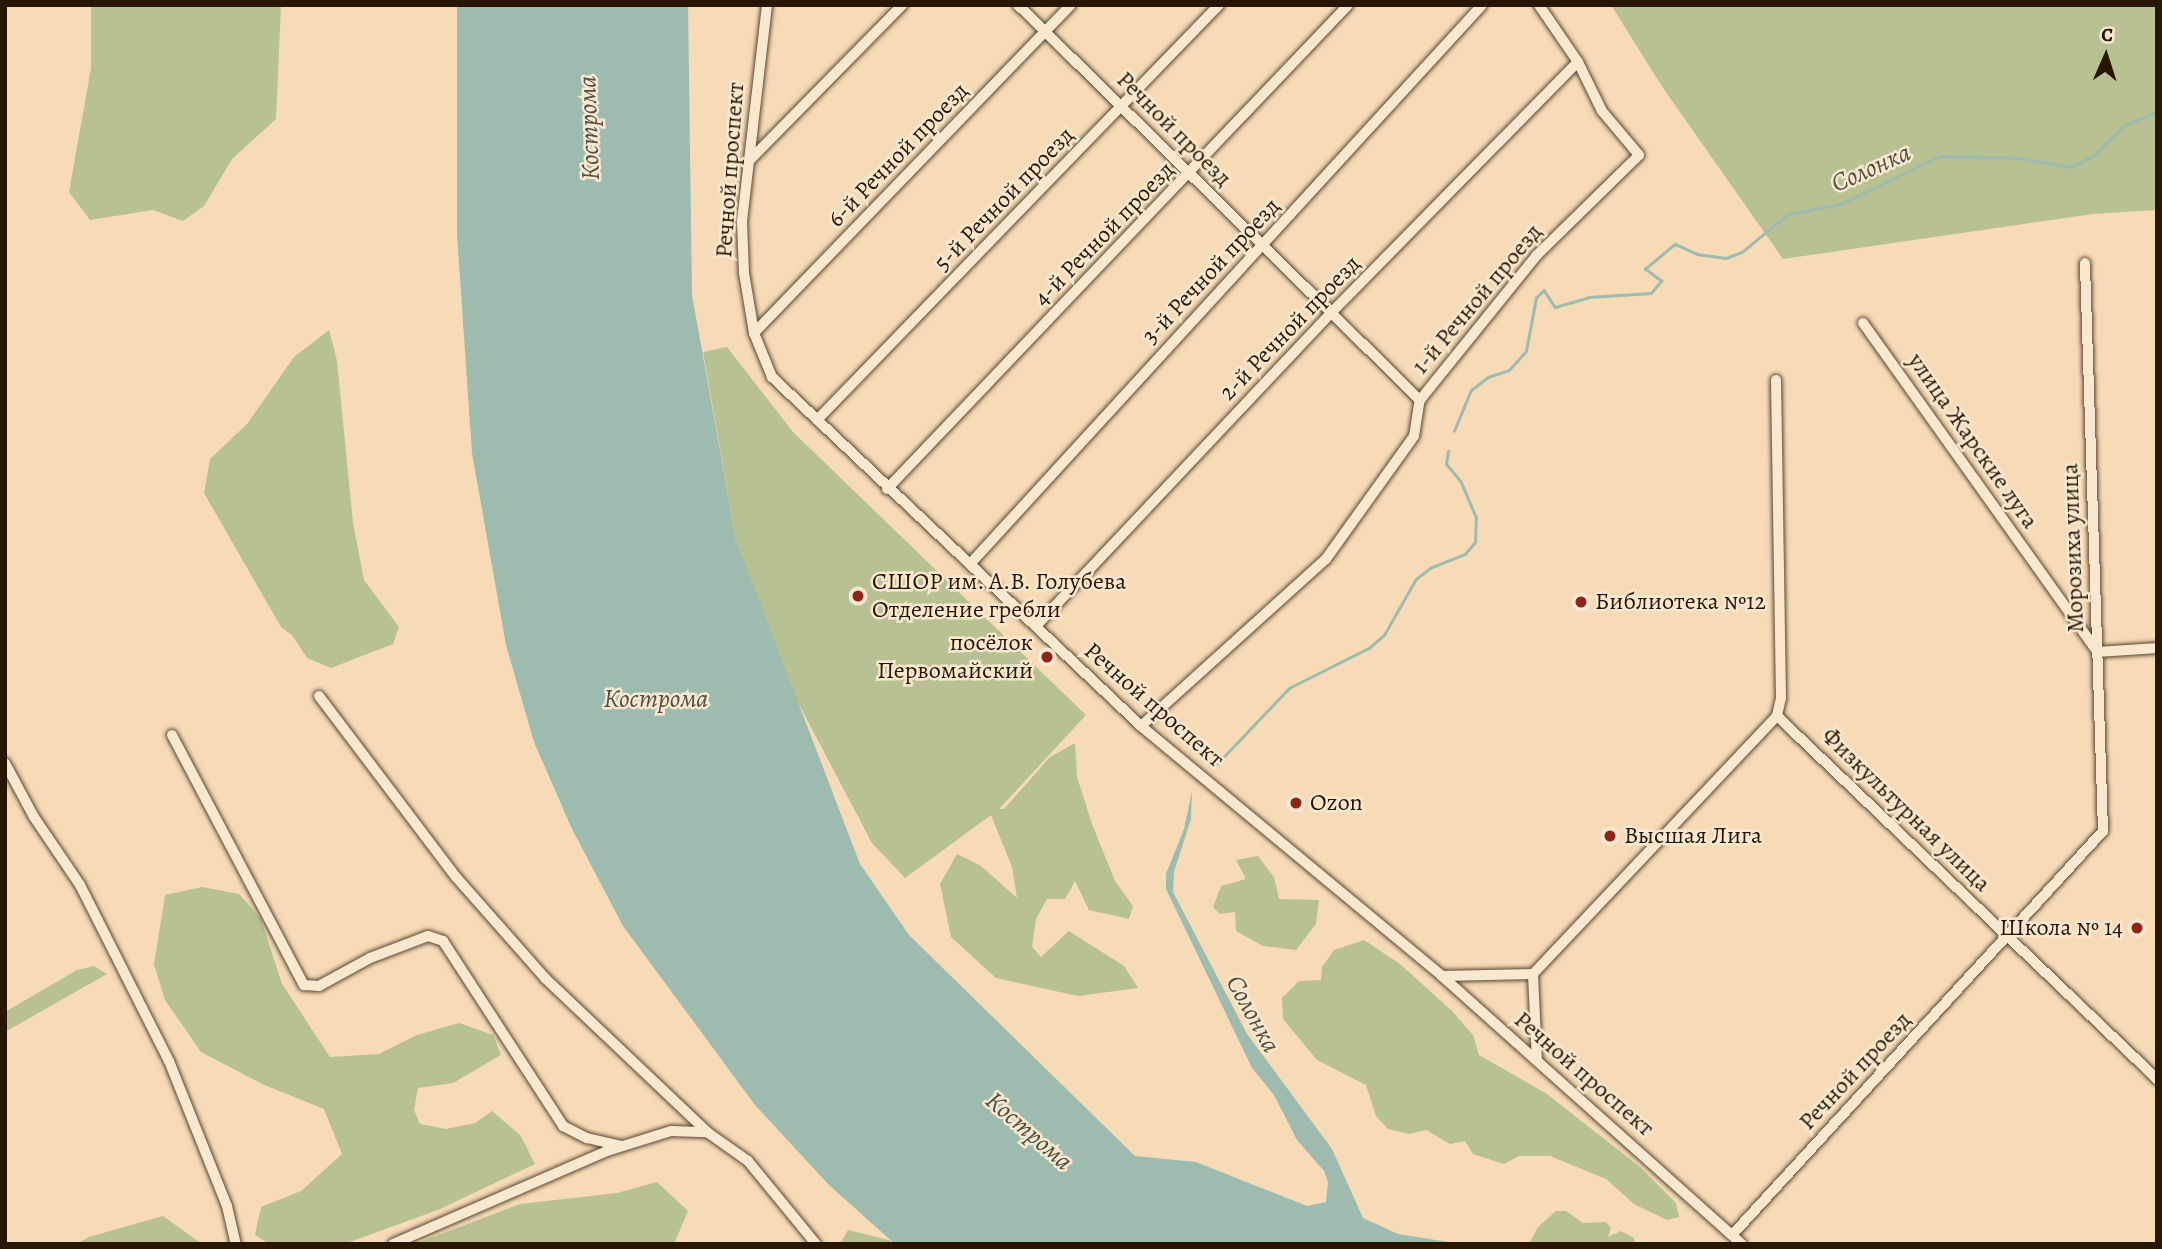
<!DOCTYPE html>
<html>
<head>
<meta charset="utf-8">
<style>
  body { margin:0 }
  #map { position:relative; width:2162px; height:1249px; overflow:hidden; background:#f6dbb6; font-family:Alegreya,serif }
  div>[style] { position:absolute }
  .green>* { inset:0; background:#b7c192 }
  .water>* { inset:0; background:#9dbbaf }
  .stream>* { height:2.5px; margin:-1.25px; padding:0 1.25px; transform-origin:1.25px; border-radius:1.25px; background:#9dbbaf }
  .roads { filter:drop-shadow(0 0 2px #5c462f) drop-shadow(0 0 2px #5c462f) }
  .minor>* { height:10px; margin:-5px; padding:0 5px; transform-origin:5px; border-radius:5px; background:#f9e8d0 }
  .dots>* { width:19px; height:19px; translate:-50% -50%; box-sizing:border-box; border:4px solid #f9e8d0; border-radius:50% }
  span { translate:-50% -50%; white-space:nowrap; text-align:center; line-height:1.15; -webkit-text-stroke:5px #f9e8d0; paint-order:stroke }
  .street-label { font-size:24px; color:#281502 }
  .poi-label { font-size:24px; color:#281502 }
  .left { translate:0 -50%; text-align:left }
  .right { translate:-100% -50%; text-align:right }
  .water-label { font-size:26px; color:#514f3f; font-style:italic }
  .frame { position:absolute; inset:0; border:7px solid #281502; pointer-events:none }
  .north { position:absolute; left:2071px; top:21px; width:70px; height:70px; -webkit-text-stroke:5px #f9e8d0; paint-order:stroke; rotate:3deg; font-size:19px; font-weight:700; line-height:28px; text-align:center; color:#281502 }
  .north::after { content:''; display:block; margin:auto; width:24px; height:32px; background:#281502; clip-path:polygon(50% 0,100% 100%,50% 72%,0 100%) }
</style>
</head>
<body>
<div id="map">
  <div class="green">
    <div style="clip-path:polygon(91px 5px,281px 5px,276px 119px,232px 159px,204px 206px,183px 221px,153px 210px,90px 220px,69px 192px,91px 68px)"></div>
    <div style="clip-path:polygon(1611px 5px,2157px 5px,2157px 210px,2093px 214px,1783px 259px,1663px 88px)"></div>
    <div style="clip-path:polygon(329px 330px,337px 361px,353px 523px,364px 580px,399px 627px,393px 644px,331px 668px,307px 658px,292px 635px,281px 627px,204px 493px,210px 459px,247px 424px,294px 357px)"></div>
    <div style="clip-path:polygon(727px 347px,793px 432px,1086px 715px,999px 809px,1004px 809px,1050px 757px,1075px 743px,1077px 777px,1092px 824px,1115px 881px,1133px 906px,1129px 919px,1089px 910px,1075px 881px,1065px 899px,1047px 899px,1036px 919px,1032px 947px,1041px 957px,1069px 931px,1124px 966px,1138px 988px,1078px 996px,996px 978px,951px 937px,940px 884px,957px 854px,981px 866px,1017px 898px,1012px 867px,991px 815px,905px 878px,872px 843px,785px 678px,736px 540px,703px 352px)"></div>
    <div style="clip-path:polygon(1258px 856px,1274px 877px,1279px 899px,1319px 900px,1316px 924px,1296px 950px,1263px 946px,1236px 931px,1235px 912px,1220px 914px,1213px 907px,1221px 886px,1246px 879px,1236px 860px)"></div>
    <div style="clip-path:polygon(202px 887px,239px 894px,261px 919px,282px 984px,330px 1057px,379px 1054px,417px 1035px,459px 1023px,493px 1035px,501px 1055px,453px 1083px,418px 1088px,414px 1110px,420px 1124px,446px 1129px,475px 1123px,492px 1111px,521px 1136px,535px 1164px,438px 1210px,344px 1244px,269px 1244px,255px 1235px,261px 1207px,301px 1191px,342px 1154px,324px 1109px,262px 1084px,201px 1052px,165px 1000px,154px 964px,165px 895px)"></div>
    <div style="clip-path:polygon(1364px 940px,1400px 964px,1452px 1011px,1473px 1035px,1479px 1055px,1547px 1094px,1640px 1167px,1676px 1203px,1679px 1217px,1667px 1220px,1634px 1204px,1606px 1179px,1550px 1156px,1519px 1156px,1504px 1164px,1473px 1154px,1465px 1141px,1450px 1144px,1426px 1130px,1409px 1134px,1388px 1129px,1376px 1116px,1366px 1085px,1317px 1060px,1283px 1019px,1282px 998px,1299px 981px,1321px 980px,1322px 967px,1334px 950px)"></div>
    <div style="clip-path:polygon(94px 966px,107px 974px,5px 1032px,5px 1012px,77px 970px)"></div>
    <div style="clip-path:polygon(657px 1182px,688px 1211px,674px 1244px,415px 1244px,520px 1204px,617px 1193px)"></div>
    <div style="clip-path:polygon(1556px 1211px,1566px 1211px,1583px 1223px,1606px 1222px,1611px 1228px,1608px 1237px,1621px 1231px,1634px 1238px,1635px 1244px,1529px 1244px,1538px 1227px)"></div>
    <div style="clip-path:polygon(163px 1216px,202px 1244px,77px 1244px,89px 1237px)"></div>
    <div style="clip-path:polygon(848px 1230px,889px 1240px,895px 1244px,840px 1244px)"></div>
  </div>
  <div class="water">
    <div style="clip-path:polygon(457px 5px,688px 5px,692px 295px,736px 540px,860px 864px,909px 935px,1135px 1156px,1196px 1162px,1307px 1206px,1326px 1202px,1328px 1182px,1324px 1171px,1297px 1140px,1274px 1095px,1252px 1068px,1166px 889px,1166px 874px,1184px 829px,1192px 791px,1191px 819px,1174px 872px,1173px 892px,1247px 1034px,1332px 1149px,1363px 1218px,1398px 1234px,1461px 1244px,895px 1244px,829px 1185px,755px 1105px,623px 926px,572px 829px,534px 742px,506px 645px,472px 453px,457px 234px)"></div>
  </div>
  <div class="stream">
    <div style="left:1454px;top:431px;width:44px;rotate:-67.5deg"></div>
    <div style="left:1471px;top:390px;width:21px;rotate:-37deg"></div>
    <div style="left:1488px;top:377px;width:22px;rotate:-18deg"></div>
    <div style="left:1509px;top:370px;width:25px;rotate:-48deg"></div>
    <div style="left:1526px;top:351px;width:54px;rotate:-79.3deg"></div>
    <div style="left:1536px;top:298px;width:11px;rotate:-45deg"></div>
    <div style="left:1544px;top:290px;width:20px;rotate:57deg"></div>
    <div style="left:1555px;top:307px;width:35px;rotate:-16deg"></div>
    <div style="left:1589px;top:297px;width:62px;rotate:-3.7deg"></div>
    <div style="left:1651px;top:293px;width:16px;rotate:-50deg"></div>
    <div style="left:1661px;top:281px;width:20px;rotate:-143deg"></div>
    <div style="left:1645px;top:269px;width:39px;rotate:-40deg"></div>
    <div style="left:1675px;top:244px;width:24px;rotate:24deg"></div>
    <div style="left:1697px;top:254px;width:29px;rotate:8deg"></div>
    <div style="left:1726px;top:258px;width:17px;rotate:-21deg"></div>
    <div style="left:1742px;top:252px;width:60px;rotate:-39.6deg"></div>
    <div style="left:1788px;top:214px;width:54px;rotate:-10.7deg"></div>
    <div style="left:1841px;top:204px;width:110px;rotate:-25.9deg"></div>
    <div style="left:1940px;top:156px;width:79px;rotate:1.5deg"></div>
    <div style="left:2019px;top:158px;width:53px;rotate:9.8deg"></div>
    <div style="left:2071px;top:167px;width:25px;rotate:-27deg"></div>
    <div style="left:2093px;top:156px;width:45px;rotate:-44.1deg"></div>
    <div style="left:2125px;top:125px;width:35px;rotate:-22deg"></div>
    <div style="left:1216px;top:765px;width:106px;rotate:-46.5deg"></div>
    <div style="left:1289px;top:688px;width:89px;rotate:-26.6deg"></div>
    <div style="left:1369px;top:648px;width:20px;rotate:-41deg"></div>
    <div style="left:1384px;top:635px;width:64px;rotate:-60.3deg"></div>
    <div style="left:1416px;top:579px;width:18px;rotate:-38deg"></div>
    <div style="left:1430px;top:568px;width:38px;rotate:-22deg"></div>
    <div style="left:1465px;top:554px;width:16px;rotate:-50deg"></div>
    <div style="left:1475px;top:542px;width:24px;rotate:-88deg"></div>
    <div style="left:1476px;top:518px;width:39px;rotate:-113deg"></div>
    <div style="left:1461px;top:482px;width:23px;rotate:-130deg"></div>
    <div style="left:1446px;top:464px;width:13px;rotate:-81deg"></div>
  </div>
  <div class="roads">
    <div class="minor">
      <div style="left:767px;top:5px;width:217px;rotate:96.6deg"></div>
      <div style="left:742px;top:221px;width:52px;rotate:87.8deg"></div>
      <div style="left:744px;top:273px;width:61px;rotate:80.5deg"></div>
      <div style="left:754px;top:333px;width:48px;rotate:67.8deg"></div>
      <div style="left:772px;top:377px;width:508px;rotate:43.4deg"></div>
      <div style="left:1141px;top:726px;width:391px;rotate:39.7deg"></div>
      <div style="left:1442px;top:976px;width:402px;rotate:41.8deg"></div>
      <div style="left:1018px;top:5px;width:564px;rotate:44.5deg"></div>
      <div style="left:746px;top:164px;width:223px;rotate:-45.5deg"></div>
      <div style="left:1863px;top:323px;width:404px;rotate:54.5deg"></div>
      <div style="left:2098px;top:652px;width:59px;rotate:-3.9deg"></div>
      <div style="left:754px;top:333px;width:456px;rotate:-46deg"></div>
      <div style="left:1776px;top:380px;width:318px;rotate:89.1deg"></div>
      <div style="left:1781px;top:698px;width:18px;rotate:103deg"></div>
      <div style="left:817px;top:420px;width:578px;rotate:-45.91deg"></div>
      <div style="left:887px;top:489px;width:668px;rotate:-46.39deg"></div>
      <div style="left:970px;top:564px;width:758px;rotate:-47.51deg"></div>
      <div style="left:1036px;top:626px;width:430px;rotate:-46.7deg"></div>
      <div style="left:1331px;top:313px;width:352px;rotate:-45.5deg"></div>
      <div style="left:319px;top:696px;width:227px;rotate:52.9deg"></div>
      <div style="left:456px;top:877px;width:135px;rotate:48.6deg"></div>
      <div style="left:545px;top:978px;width:224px;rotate:43.5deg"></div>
      <div style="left:1777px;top:716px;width:526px;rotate:43.69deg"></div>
      <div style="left:1141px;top:726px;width:249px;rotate:-42.1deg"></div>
      <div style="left:1326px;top:559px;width:151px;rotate:-54.4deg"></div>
      <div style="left:1414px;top:436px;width:36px;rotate:-81deg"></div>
      <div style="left:1420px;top:400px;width:185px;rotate:-51.1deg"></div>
      <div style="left:1536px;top:256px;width:144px;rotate:-44.4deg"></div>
      <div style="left:1639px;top:155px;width:57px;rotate:-130.1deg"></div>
      <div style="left:1602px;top:111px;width:55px;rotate:-116.1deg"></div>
      <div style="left:1578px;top:62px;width:69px;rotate:-124.4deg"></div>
      <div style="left:172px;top:735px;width:283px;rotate:62.2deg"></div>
      <div style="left:304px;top:985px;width:15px;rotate:4deg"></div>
      <div style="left:319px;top:986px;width:58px;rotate:-28.8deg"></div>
      <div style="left:370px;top:958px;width:62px;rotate:-20.8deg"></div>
      <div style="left:428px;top:936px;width:16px;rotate:18deg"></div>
      <div style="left:443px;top:941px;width:221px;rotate:57deg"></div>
      <div style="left:563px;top:1126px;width:27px;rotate:27deg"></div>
      <div style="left:587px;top:1138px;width:36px;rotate:13deg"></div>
      <div style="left:5px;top:763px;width:61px;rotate:61.8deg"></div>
      <div style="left:34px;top:817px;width:82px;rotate:55.9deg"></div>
      <div style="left:80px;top:885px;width:197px;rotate:63.2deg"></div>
      <div style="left:169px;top:1061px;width:156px;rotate:68.2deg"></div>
      <div style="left:227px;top:1206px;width:39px;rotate:77deg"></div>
      <div style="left:1533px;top:974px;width:355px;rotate:-46.6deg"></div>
      <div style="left:1533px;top:974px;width:87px;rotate:87.4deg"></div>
      <div style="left:1442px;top:976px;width:91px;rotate:-1.3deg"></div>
      <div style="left:1733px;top:1234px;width:547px;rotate:-47.44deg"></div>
      <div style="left:2103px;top:831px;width:568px;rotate:-91.82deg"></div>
      <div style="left:393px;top:1244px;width:233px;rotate:-23.5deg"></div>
      <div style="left:607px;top:1151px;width:67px;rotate:-17.4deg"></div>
      <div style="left:671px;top:1131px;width:36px;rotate:2deg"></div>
      <div style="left:707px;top:1132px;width:50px;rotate:35.3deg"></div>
      <div style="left:748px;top:1161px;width:107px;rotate:50.7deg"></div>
    </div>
  </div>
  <div class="dots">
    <div style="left:858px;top:596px;background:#8f2418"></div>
    <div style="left:1581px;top:602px;background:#8f2418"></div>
    <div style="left:1047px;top:657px;background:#8f2418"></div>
    <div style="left:1296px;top:803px;background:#8f2418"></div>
    <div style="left:1610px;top:836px;background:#8f2418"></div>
    <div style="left:2137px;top:928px;background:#8f2418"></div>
  </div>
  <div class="street-label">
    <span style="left:1174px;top:129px;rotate:45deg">Речной проезд</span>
    <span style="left:898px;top:155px;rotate:-46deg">6-й Речной проезд</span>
    <span style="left:730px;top:170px;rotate:-86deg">Речной проспект</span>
    <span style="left:1004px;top:199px;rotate:-46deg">5-й Речной проезд</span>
    <span style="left:1104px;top:234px;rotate:-46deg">4-й Речной проезд</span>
    <span style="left:1211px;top:271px;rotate:-47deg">3-й Речной проезд</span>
    <span style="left:1477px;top:299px;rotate:-50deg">1-й Речной проезд</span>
    <span style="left:1290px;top:328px;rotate:-46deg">2-й Речной проезд</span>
    <span style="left:1973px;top:441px;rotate:55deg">улица Жарские луга</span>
    <span style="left:2073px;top:548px;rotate:-92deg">Морозиха улица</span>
    <span style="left:1154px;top:705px;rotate:41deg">Речной проспект</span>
    <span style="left:1906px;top:810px;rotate:44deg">Физкультурная улица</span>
    <span style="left:1855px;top:1071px;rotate:-47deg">Речной проезд</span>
    <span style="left:1584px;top:1074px;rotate:41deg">Речной проспект</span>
  </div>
  <div class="poi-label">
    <span class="left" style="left:872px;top:596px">СШОР им. А.В. Голубева<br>Отделение гребли</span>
    <span class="left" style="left:1595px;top:602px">Библиотека №12</span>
    <span class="right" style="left:1033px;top:657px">посёлок<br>Первомайский</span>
    <span class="left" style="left:1310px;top:803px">Ozon</span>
    <span class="left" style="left:1624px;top:836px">Высшая Лига</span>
    <span class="right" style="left:2123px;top:928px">Школа № 14</span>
  </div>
  <div class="water-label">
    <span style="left:589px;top:128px;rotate:-92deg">Кострома</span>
    <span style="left:1871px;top:168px;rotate:-24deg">Солонка</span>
    <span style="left:656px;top:699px">Кострома</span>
    <span style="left:1253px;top:1014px;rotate:61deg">Солонка</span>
    <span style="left:1029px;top:1131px;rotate:41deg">Кострома</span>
  </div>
  <div class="frame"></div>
  <div class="north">С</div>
</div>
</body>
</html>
